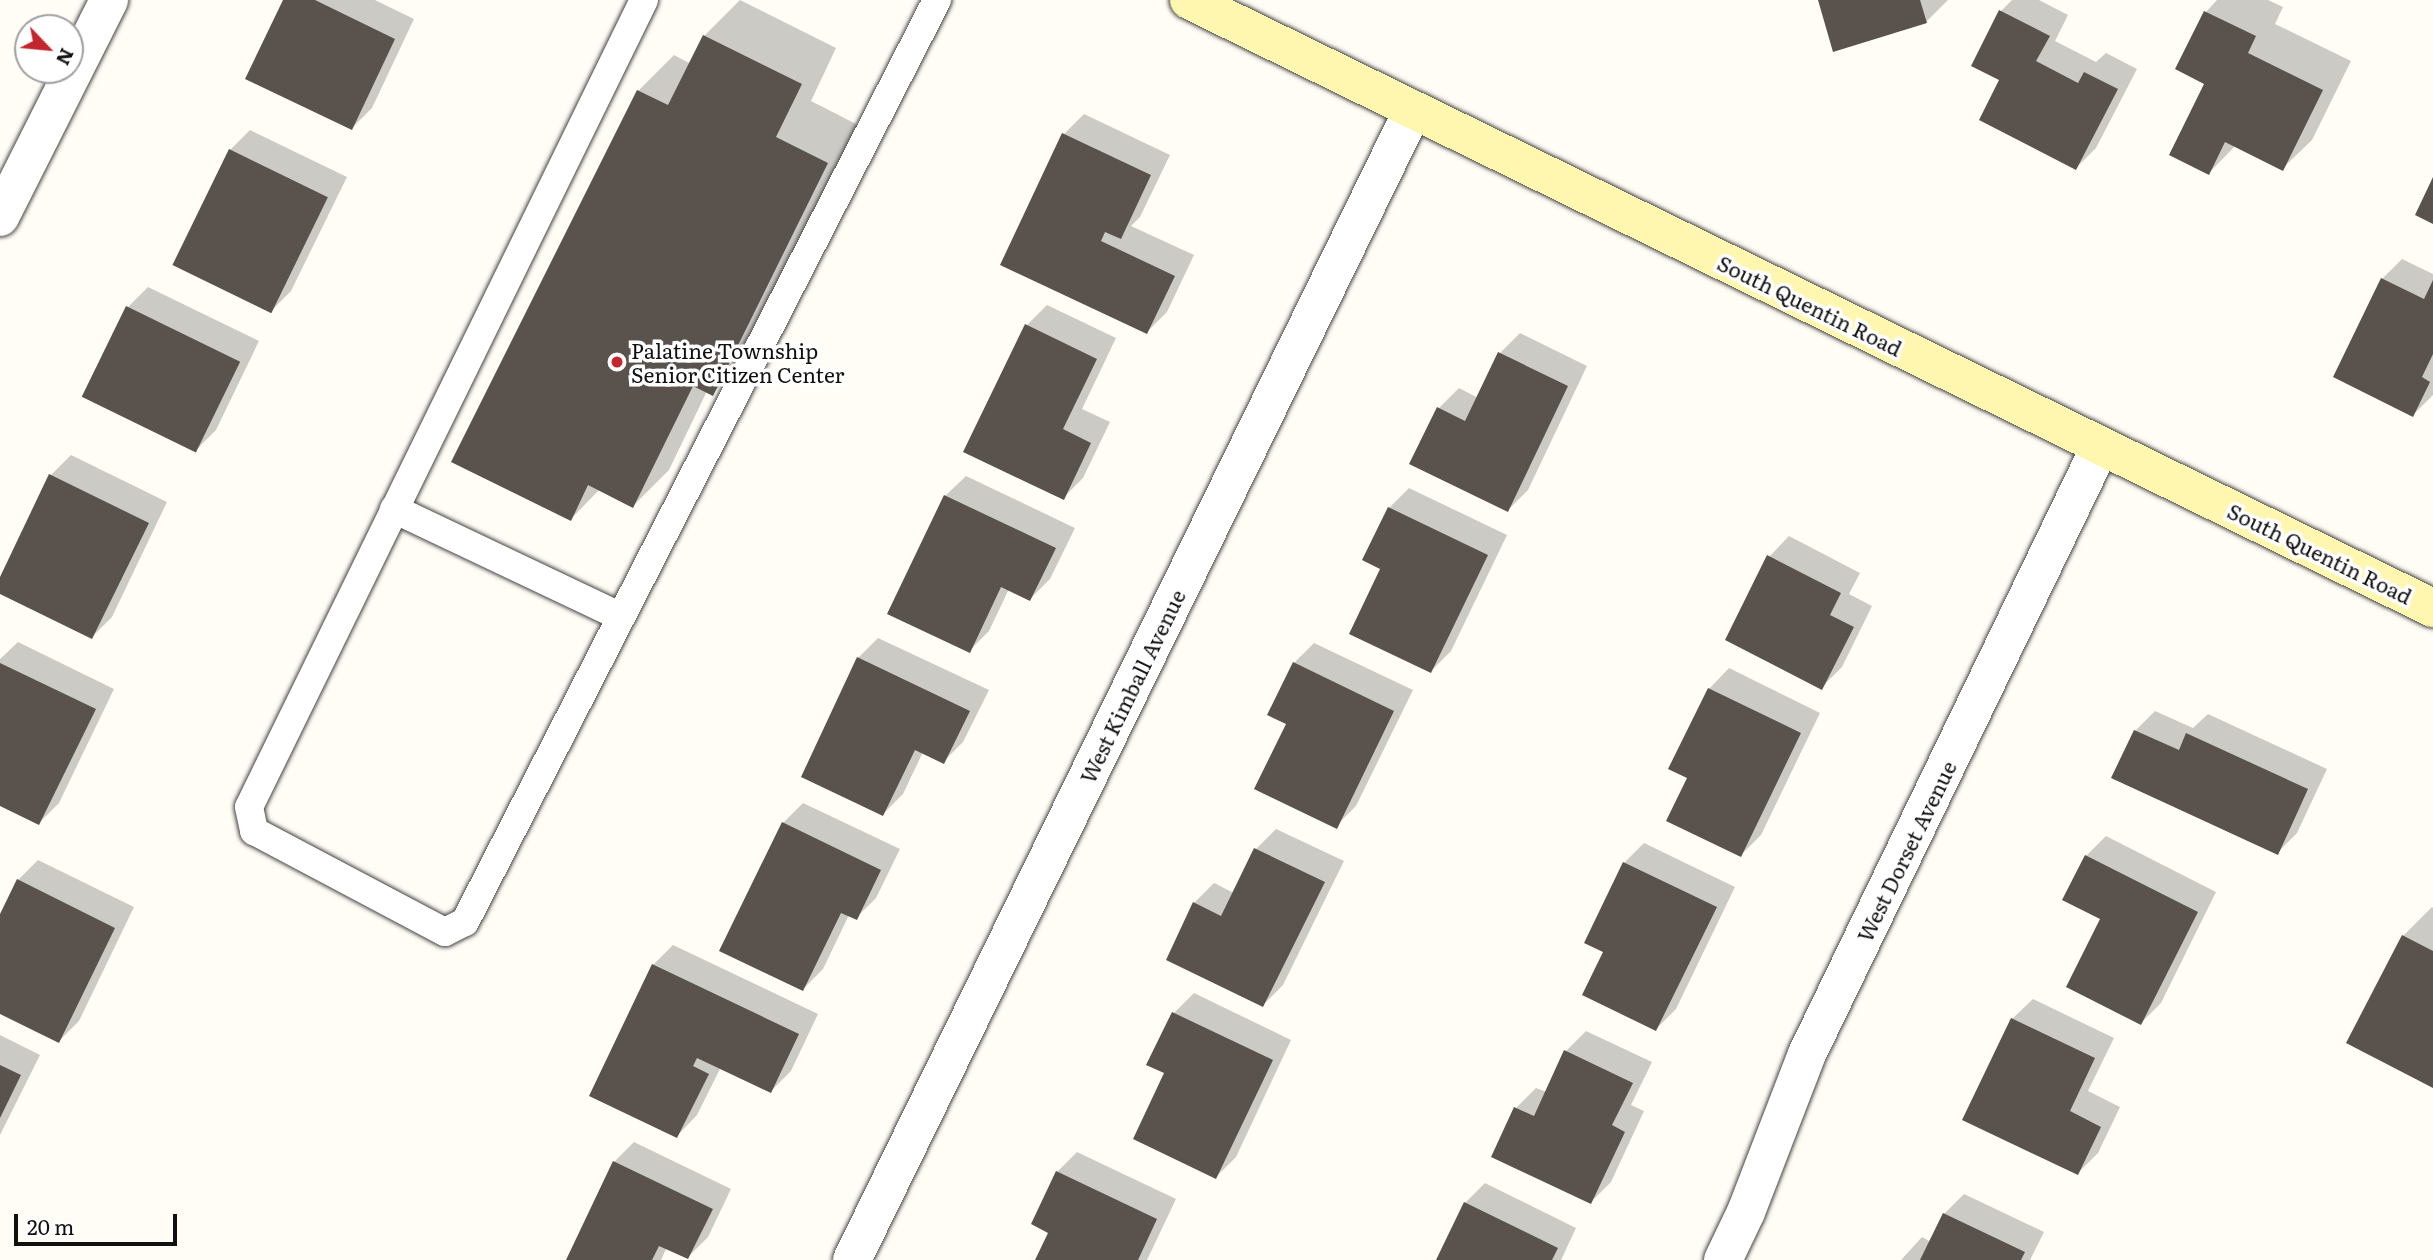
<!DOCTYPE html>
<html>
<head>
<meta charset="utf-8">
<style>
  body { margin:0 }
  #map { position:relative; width:2433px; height:1260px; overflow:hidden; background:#fffdf5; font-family:Literata,serif }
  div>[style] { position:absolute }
  .shadow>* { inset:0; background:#0003 }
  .building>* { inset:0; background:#5a524d; transform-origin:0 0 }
  .roads { filter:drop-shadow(0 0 2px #444) drop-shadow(0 0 2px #444) }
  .service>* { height:28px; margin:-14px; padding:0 14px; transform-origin:14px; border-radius:14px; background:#fff }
  .minor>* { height:38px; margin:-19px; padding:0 19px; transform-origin:19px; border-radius:19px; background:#fff }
  .secondary>* { height:38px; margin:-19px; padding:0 19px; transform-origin:19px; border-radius:19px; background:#fff6b0 }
  .dots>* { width:19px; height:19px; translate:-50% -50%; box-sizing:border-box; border:4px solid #fff; border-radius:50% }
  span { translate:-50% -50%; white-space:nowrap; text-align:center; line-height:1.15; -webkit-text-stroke:7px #fff; paint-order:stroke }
  .street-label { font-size:21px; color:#111 }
  .poi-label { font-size:21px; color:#111 }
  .left { translate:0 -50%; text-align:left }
  .north { position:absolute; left:14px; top:14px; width:70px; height:70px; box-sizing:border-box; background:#fff; border:2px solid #a0a0a0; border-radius:50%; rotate:116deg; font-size:19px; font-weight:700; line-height:28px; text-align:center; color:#111 }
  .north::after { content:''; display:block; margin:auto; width:24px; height:32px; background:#c4262e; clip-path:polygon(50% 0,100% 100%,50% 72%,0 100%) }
  .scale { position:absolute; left:14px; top:1214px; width:163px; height:32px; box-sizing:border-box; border:4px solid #111; border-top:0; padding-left:9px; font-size:21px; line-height:24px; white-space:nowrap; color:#111; -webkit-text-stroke:5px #fff; paint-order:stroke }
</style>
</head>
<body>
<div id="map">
  <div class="shadow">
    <div style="clip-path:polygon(285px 0,375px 0,414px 19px,372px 108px,352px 128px)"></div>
    <div style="clip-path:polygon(740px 0,836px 48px,811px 101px,862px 127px,748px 358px,712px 394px,707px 391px,669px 470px,633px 506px,600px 489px,571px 519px,638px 91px,674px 55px,691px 64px,704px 36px)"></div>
    <div style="clip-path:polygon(1820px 0,1948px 0,1926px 22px)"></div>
    <div style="clip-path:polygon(2012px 0,2039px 0,2068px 15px,2055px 41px,2096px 62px,2106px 53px,2137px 69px,2096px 148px,2076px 168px,2001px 80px,1973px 65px,2001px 11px)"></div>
    <div style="clip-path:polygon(2217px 0,2268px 0,2283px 7px,2275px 24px,2351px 61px,2312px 140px,2283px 168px,2236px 145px,2209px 173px,2207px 84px,2177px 68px,2206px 12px)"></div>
    <div style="clip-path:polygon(1084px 114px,1170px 155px,1140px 217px,1131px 226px,1194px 255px,1167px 312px,1147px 332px,1002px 264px,1064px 134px)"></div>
    <div style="clip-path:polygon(250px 130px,347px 177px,291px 291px,271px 311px,230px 150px)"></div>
    <div style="clip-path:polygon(2402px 259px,2433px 274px,2433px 395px,2413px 415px,2382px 279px)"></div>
    <div style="clip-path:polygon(148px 287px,259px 341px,216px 430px,196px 450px,128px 307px)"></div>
    <div style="clip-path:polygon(1047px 305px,1116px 338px,1082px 409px,1110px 422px,1083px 478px,1063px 498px,1027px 325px)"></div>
    <div style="clip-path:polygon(1520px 333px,1587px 366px,1528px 490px,1508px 510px,1439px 408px,1459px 388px,1478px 398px,1500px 353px)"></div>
    <div style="clip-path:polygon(71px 455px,167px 502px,112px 617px,92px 637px,0 592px,0 581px,51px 475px)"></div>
    <div style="clip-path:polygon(966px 476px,1075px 528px,1050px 579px,1030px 599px,1009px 589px,989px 631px,969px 651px,889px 613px,945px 496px)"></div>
    <div style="clip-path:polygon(1409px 488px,1507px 535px,1451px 651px,1431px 671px,1383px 568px,1389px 508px)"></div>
    <div style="clip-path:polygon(1789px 536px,1860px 573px,1849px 594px,1872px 606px,1842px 667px,1822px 687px,1769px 557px)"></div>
    <div style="clip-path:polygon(878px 638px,989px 690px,963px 742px,943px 762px,923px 752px,903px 794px,883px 814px,858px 658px)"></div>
    <div style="clip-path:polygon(18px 642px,114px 689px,59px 803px,39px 823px,0 804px,0 659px)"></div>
    <div style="clip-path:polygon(1314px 643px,1413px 690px,1356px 806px,1336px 826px,1288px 723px,1294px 663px)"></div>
    <div style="clip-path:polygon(1729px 668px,1820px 713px,1761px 835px,1741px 855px,1689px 777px,1670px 768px,1709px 689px)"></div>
    <div style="clip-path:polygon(2155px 711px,2193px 728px,2208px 714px,2327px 769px,2297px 833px,2277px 853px,2135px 731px)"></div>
    <div style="clip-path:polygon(803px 803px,900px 849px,876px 898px,856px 918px,849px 915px,823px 969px,803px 989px,783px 823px)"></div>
    <div style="clip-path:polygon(1276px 829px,1344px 861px,1283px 985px,1263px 1005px,1194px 903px,1214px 883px,1234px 893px,1256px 849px)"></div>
    <div style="clip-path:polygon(2106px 836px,2216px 892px,2161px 1003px,2141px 1023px,2103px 918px,2086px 856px)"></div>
    <div style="clip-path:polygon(1644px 843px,1735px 887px,1676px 1009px,1656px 1029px,1605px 952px,1586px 942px,1624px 863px)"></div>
    <div style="clip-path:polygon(38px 860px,134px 907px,79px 1021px,59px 1041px,0 1013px,0 918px,18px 880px)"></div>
    <div style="clip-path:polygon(2432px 907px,2433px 908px,2433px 1086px,2403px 936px)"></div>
    <div style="clip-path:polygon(673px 945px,818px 1014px,791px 1071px,771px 1091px,721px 1067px,697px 1115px,677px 1136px,653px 965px)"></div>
    <div style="clip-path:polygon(1194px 993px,1291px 1040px,1236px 1157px,1216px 1177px,1167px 1072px,1174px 1013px)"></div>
    <div style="clip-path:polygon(2033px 999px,2114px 1038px,2088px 1091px,2120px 1107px,2098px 1153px,2078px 1173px,2012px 1019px)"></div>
    <div style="clip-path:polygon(1586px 1031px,1652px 1062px,1631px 1105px,1644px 1111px,1611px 1182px,1591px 1202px,1493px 1156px,1516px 1108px,1536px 1088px,1547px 1092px,1566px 1051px)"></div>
    <div style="clip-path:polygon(0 1035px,40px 1055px,0 1135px)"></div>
    <div style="clip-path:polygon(634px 1142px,731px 1189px,708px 1237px,688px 1257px,667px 1247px,661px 1260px,568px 1260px,614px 1162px)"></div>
    <div style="clip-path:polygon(1077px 1152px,1176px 1199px,1147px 1260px,1037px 1260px,1051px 1232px,1057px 1172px)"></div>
    <div style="clip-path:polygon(1485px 1183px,1576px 1228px,1561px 1260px,1438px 1260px,1465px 1203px)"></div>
    <div style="clip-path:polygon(1964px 1194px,2044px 1232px,2030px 1260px,1901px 1260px,1922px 1237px,1931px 1242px,1944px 1214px)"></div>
  </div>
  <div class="building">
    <div style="clip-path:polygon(283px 0,315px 0,395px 39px,352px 130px,245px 79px)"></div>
    <div style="clip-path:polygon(1818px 0,1920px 0,1927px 23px,1833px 52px)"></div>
    <div style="clip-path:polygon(1999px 10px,2050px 36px,2036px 61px,2078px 83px,2084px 72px,2118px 89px,2076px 170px,1979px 120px,1999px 80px,1971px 66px)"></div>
    <div style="clip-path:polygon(2204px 11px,2256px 36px,2248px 53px,2323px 90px,2283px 171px,2225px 142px,2209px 175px,2169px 155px,2204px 84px,2175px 69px)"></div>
    <div style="clip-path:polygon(703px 35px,802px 84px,776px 137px,828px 163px,713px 396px,693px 386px,633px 508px,588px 485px,571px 521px,451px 462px,637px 90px,668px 105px)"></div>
    <div style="clip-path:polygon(1062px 133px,1151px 175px,1121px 239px,1105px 232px,1101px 241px,1175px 276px,1147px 334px,1000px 265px)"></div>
    <div style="left:229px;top:149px;width:110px;height:129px;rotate:26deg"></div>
    <div style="clip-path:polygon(2433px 177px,2433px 224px,2415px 215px)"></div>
    <div style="clip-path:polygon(2381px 278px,2424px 299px,2433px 280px,2433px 354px,2422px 377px,2430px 382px,2413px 417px,2333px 377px)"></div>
    <div style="left:126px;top:306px;width:127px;height:101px;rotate:26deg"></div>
    <div style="clip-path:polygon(1025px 324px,1097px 359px,1063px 429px,1091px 443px,1064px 500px,963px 452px)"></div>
    <div style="clip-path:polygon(1498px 352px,1568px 386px,1508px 512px,1409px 464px,1437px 407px,1465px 421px)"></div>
    <div style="clip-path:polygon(49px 474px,149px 523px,92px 639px,0 594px,0 577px)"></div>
    <div style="clip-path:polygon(944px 495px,1056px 548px,1030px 601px,1001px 587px,970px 653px,887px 614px)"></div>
    <div style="clip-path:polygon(1388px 507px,1488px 555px,1431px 673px,1349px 634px,1380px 569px,1362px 560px)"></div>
    <div style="clip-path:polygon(1767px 555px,1841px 593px,1830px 615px,1854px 627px,1822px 690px,1725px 640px)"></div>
    <div style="clip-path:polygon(857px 657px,970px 711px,944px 764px,915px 750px,883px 816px,801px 777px)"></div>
    <div style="clip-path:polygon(1293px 662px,1394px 711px,1337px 829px,1254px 789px,1286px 724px,1267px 715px)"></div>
    <div style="clip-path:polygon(0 663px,96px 709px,39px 825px,0 806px)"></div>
    <div style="clip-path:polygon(1708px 688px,1801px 733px,1741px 857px,1666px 821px,1687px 778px,1668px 769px)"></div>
    <div style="clip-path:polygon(2134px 730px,2179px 750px,2186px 733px,2308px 789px,2278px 855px,2111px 778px)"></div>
    <div style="clip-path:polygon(782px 822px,881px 870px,857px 920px,841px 913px,803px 991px,719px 951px)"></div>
    <div style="clip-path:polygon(1254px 848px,1325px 882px,1263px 1007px,1166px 960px,1193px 902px,1221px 916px)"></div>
    <div style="clip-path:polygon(2085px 855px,2198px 912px,2141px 1025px,2066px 987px,2100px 919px,2062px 900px)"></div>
    <div style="clip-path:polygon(1623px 862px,1717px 907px,1656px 1031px,1582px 995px,1603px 952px,1584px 943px)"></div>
    <div style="clip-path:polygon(17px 879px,115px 928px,59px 1043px,0 1014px,0 914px)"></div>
    <div style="clip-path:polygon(2402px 935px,2433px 951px,2433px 1088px,2346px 1043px)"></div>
    <div style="clip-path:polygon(652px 964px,799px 1034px,771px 1093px,697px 1058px,693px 1066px,709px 1074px,677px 1138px,589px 1096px)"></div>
    <div style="clip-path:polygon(1172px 1012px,1273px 1060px,1216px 1179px,1133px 1139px,1164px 1073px,1146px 1065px)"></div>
    <div style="clip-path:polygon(2011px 1018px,2095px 1058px,2070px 1111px,2101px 1127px,2078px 1175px,1962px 1120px)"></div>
    <div style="clip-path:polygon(1564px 1050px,1633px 1083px,1612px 1125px,1625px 1132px,1591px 1204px,1491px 1157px,1514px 1107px,1534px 1116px)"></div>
    <div style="clip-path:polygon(0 1065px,21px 1075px,0 1118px)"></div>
    <div style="clip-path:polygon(613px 1161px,713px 1209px,688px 1259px,659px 1246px,652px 1260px,566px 1260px)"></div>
    <div style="clip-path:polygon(1056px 1171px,1157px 1219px,1138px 1260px,1035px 1260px,1048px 1233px,1031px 1224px)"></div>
    <div style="clip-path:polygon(1464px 1202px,1558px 1248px,1552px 1260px,1436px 1260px)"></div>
    <div style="clip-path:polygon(1943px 1213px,2025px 1252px,2021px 1260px,1920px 1260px)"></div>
  </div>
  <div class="roads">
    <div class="service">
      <div style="left:644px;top:0;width:898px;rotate:116.08deg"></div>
      <div style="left:249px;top:807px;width:25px;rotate:78deg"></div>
      <div style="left:254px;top:831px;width:216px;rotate:27.9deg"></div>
      <div style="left:445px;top:932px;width:22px;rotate:-27deg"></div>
      <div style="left:465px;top:922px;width:1036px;rotate:-62.89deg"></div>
      <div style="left:394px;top:509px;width:251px;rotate:25.4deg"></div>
    </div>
    <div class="minor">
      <div style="left:0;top:217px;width:243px;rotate:-63.3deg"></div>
      <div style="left:852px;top:1260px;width:1277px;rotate:-64deg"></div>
      <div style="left:1723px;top:1260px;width:53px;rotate:-64.4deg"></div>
      <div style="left:1746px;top:1212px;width:169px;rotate:-68.9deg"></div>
      <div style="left:1807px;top:1054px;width:674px;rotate:-64.23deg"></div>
    </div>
    <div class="secondary">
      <div style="left:1189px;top:0;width:1385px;rotate:26.05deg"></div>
    </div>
  </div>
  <div class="dots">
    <div style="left:617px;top:362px;background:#c4262e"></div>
  </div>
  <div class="street-label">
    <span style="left:1810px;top:305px;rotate:26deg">South Quentin Road</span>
    <span style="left:2320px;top:553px;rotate:26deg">South Quentin Road</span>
    <span style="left:1132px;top:686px;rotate:-64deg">West Kimball Avenue</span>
    <span style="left:1906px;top:851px;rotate:-64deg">West Dorset Avenue</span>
  </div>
  <div class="poi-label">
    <span class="left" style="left:631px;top:362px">Palatine Township<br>Senior Citizen Center</span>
  </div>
  <div class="north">N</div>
  <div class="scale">20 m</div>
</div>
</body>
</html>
